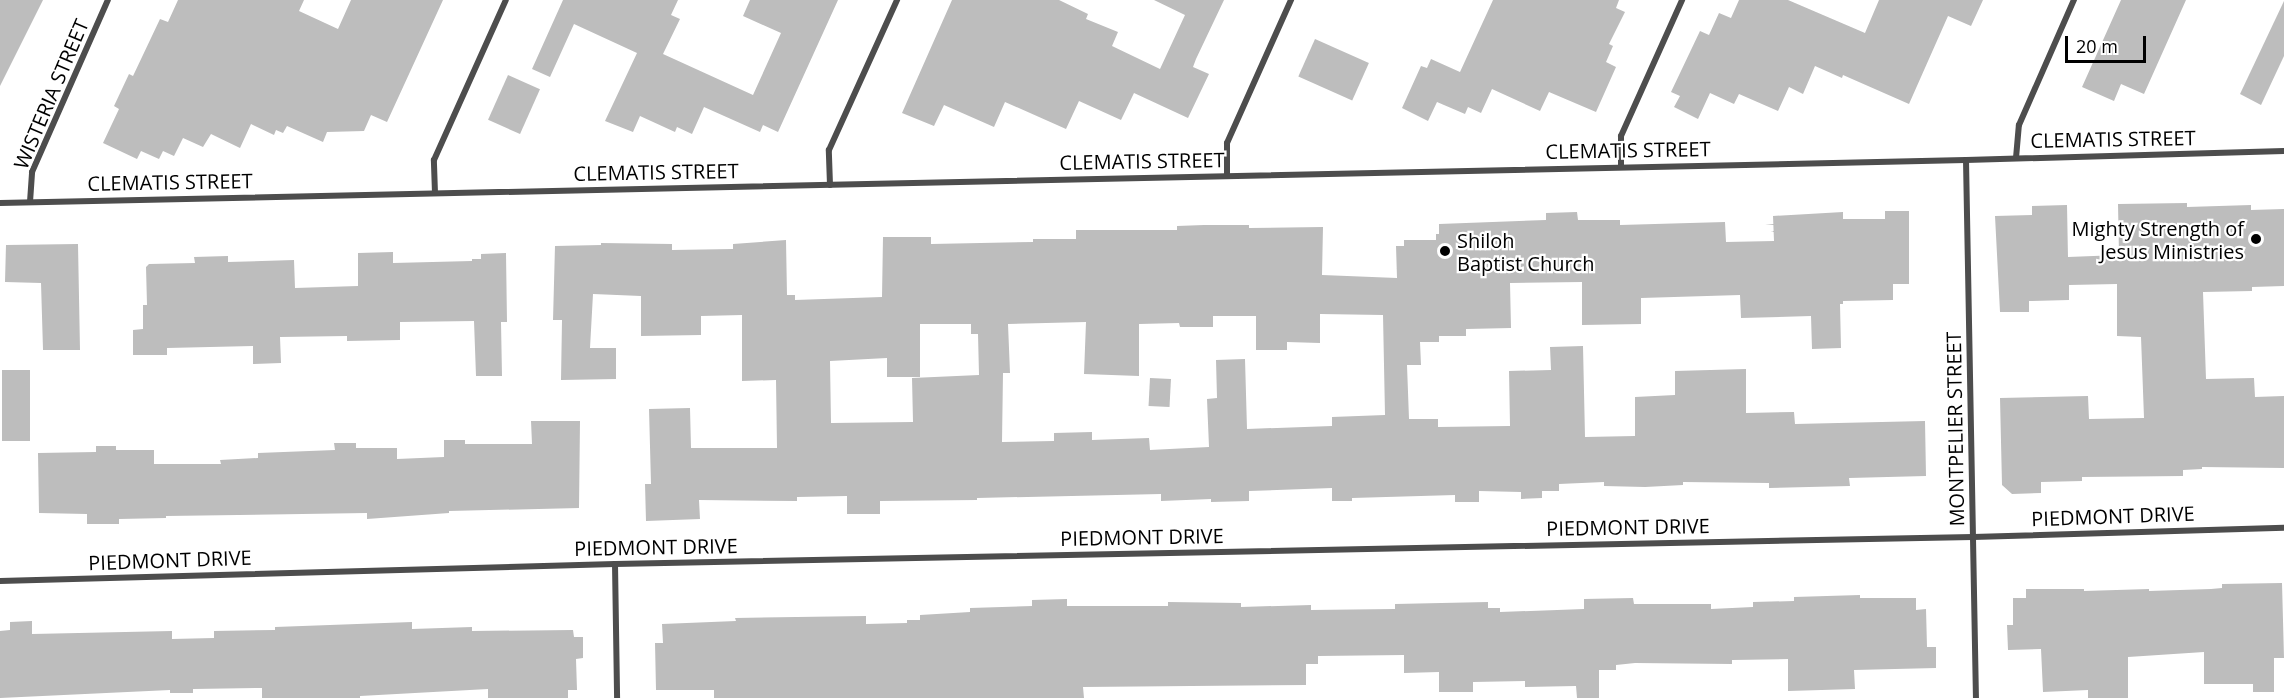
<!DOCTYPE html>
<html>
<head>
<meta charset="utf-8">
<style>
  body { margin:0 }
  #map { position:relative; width:2284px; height:698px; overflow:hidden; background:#fff; font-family:"Open Sans",sans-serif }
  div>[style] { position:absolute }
  .building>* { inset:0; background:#bdbdbd; transform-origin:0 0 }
  .street>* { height:6px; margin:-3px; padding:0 3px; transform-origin:3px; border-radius:3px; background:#4d4d4d }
  .dots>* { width:16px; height:16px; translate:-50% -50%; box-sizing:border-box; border:3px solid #fff; border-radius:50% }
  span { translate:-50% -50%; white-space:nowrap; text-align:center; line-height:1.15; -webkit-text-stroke:4.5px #fff; paint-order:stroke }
  .street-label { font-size:20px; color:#000 }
  .poi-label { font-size:20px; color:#000 }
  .right { translate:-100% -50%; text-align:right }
  .left { translate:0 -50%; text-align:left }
  .scale { position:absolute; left:2065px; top:36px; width:81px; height:27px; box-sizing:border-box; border:3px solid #000; border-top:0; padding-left:8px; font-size:18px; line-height:21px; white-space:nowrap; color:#000; -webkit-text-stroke:4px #fff; paint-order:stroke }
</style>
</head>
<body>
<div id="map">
  <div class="building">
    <div style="clip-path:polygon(0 0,43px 0,0 86px)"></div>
    <div style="clip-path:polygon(178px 0,304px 0,299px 11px,338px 29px,351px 0,443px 0,387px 122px,371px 115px,364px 131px,327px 132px,323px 142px,287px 126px,283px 133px,276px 130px,274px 135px,251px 124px,240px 148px,211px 134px,203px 147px,183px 138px,174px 156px,163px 151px,159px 159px,141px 151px,137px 159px,103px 143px,119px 109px,114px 106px,129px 74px,133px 76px,160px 19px,168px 22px)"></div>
    <div style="clip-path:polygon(563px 0,678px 0,671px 15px,680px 19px,663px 54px,753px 95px,781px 33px,743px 16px,750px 0,838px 0,778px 132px,763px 125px,760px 132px,704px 107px,692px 134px,677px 127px,675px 132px,640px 116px,633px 132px,605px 121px,637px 53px,574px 24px,550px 77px,532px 69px)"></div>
    <div style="clip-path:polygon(952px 0,1059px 0,1088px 14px,1086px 19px,1118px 32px,1112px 46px,1160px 69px,1185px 15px,1154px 0,1224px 0,1196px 59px,1193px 67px,1209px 74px,1188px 118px,1134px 93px,1121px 120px,1079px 101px,1066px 129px,1005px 102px,994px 127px,944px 105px,934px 126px,902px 113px)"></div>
    <div style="clip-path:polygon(1493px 0,1619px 0,1616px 8px,1625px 12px,1609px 44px,1613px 46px,1606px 62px,1616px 67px,1596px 112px,1549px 92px,1540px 111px,1492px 89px,1481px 113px,1468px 107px,1465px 114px,1437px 102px,1428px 121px,1402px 108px,1421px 66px,1427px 68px,1431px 59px,1460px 72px)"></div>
    <div style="clip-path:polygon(1739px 0,1788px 0,1865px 33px,1879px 0,1983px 0,1971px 26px,1948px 16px,1909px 104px,1843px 75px,1842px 78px,1815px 66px,1803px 94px,1789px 87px,1778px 111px,1739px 94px,1734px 104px,1710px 93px,1698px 119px,1674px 107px,1680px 96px,1671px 92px,1700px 31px,1709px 35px,1719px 13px,1731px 18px)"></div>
    <div style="clip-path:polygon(2121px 0,2186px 0,2144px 94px,2121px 84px,2114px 101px,2082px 87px)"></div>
    <div style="clip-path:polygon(2284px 1px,2284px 56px,2261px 105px,2240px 94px)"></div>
    <div style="left:1315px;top:39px;width:59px;height:41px;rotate:24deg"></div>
    <div style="left:508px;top:75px;width:35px;height:49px;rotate:24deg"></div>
    <div style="clip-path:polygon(2187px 203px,2187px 207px,2251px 205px,2251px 210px,2284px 209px,2284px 286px,2252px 287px,2252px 291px,2203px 292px,2206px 379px,2254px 378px,2255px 397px,2284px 396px,2284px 468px,2202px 467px,2202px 469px,2183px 470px,2183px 476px,2082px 477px,2082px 481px,2041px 482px,2041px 493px,2012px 494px,2002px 485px,2000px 398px,2088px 396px,2089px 419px,2144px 418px,2141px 337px,2117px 336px,2117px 284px,2069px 285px,2069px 300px,2029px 301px,2029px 312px,2000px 312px,1995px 216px,2032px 215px,2032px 206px,2067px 205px,2068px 257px,2119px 255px,2118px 204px)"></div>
    <div style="clip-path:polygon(evenodd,1885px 211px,1909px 211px,1909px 284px,1893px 284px,1893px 300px,1843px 301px,1843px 304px,1840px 304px,1841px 348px,1812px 349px,1811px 316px,1741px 318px,1740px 295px,1641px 298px,1641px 324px,1582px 325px,1582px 282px,1510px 283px,1511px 328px,1466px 329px,1466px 336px,1439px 336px,1439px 342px,1420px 342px,1421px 365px,1407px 365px,1409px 419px,1438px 419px,1438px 427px,1510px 426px,1509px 371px,1551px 370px,1550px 347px,1583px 346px,1585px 437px,1635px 436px,1635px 397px,1675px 395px,1675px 371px,1746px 369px,1746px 413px,1794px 412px,1795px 424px,1925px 421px,1926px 476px,1849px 478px,1850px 486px,1769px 488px,1769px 483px,1683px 482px,1683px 485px,1645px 487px,1604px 486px,1604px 482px,1559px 484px,1559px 491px,1542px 491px,1542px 498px,1521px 499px,1521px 492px,1479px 491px,1479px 502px,1455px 502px,1455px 495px,1352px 498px,1352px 501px,1332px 501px,1332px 488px,1249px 491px,1249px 501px,1211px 502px,1211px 499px,1161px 501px,1161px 494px,977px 498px,977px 500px,880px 501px,880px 514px,847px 514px,847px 496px,797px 497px,797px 501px,699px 500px,700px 519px,646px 521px,645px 484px,651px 484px,649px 409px,690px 408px,691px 448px,777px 448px,776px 380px,742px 381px,742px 315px,701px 316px,701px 335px,641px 336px,641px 296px,593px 294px,590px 348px,616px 348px,616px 379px,561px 380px,562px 320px,553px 320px,555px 246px,601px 245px,601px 243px,672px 244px,672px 250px,733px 249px,733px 244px,786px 240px,787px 295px,795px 295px,795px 300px,882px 297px,883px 237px,931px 237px,931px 244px,1033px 242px,1033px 239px,1076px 239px,1076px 230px,1177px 230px,1177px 226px,1204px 225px,1249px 225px,1249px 228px,1323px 227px,1322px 275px,1397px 278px,1396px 246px,1404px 246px,1404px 240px,1436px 240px,1436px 234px,1439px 234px,1439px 224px,1546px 220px,1546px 213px,1577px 212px,1578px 220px,1620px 220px,1620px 225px,1725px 222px,1726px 242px,1774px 241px,1773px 216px,1843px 212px,1843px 219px,1885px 219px,1885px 211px,1320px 314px,1383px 315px,1385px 415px,1332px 417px,1332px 426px,1247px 429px,1245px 359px,1216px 360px,1217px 398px,1207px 399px,1209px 447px,1150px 450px,1149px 438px,1092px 440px,1092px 432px,1054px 433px,1054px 441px,1002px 442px,1003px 373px,1010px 373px,1008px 324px,1086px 322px,1084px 374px,1139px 376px,1139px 324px,1179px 323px,1180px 327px,1213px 327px,1213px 316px,1256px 316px,1256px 350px,1287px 350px,1287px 342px,1320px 343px,1320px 314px,1885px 211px,920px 324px,971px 324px,971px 334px,978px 334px,979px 375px,912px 378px,913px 422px,831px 423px,830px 361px,887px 358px,887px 377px,920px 377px,920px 324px)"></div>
    <div style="clip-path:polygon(78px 244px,80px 350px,43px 350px,41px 283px,5px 282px,6px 245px)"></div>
    <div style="clip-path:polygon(393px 252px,393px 263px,472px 261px,472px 259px,481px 259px,481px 254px,506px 253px,507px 322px,501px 322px,502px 376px,476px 376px,474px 321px,400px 322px,400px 340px,347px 341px,347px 336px,280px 337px,281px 363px,253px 364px,253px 346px,167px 348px,167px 355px,133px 355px,133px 330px,143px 329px,143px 305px,147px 305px,146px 267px,149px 264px,195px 263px,194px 257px,228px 256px,228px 262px,294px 260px,295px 288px,358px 286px,358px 253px)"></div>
    <div style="left:2px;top:370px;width:28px;height:71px"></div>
    <div style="left:1150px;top:378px;width:21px;height:28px;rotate:3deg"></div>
    <div style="clip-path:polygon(531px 421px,580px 421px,579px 508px,449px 511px,449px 513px,367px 519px,367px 513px,166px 516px,166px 518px,119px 519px,119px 524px,87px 524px,87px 514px,39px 513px,38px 453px,96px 452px,96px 446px,116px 446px,116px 450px,154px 450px,154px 464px,221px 464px,220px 460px,258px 458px,258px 453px,335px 450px,334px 443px,356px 443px,356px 448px,397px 448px,397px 459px,444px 457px,444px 440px,465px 440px,465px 444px,532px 444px)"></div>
    <div style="clip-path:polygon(2282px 583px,2284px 658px,2274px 658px,2274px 692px,2253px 692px,2253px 684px,2204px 684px,2204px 652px,2128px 657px,2128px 698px,2088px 698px,2088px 690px,2043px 692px,2041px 649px,2008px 650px,2007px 625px,2013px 625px,2013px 598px,2026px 598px,2026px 589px,2084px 589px,2084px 591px,2149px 589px,2149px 591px,2211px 589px,2222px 588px,2222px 584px)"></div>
    <div style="clip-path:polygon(1860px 595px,1860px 598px,1916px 598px,1916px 610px,1926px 609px,1927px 647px,1936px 647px,1936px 668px,1854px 670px,1855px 689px,1788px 691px,1788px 659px,1732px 660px,1732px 664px,1635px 663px,1616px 665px,1616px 670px,1599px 670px,1599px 698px,1577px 698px,1576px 686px,1525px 687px,1525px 681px,1473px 682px,1473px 692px,1439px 692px,1439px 672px,1404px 673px,1404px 655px,1318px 656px,1318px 664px,1306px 664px,1306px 685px,1083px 687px,1084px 698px,714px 698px,714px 690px,656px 690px,655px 643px,663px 643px,662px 624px,736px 621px,735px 618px,866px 616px,866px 624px,907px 623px,907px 620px,920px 620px,920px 615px,970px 612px,970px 608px,1032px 606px,1032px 600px,1067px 599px,1067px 606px,1168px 606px,1168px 602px,1241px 603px,1241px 607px,1311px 605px,1311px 610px,1395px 609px,1395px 604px,1488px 602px,1488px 608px,1500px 608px,1500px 612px,1584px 609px,1584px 599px,1633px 598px,1634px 604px,1711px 604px,1711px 609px,1753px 607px,1753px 602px,1794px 601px,1794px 597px)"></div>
    <div style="clip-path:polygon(32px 621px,32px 634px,172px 631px,172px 639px,214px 638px,214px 631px,275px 630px,275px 627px,412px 622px,412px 629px,472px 627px,472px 631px,573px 630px,574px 637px,583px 637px,583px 658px,576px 659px,577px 690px,568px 690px,568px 698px,488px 698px,488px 689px,360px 696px,360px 698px,262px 698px,262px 688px,193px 689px,193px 693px,170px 693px,170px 690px,0 698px,0 631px,10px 630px,10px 622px)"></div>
  </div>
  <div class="street">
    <div style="left:2016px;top:158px;width:33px;rotate:-85deg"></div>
    <div style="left:2019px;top:125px;width:137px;rotate:-66.3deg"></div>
    <div style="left:1966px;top:160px;width:538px;rotate:88.94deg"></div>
    <div style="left:1621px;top:166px;width:30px;rotate:-90deg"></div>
    <div style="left:1621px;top:136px;width:149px;rotate:-65.8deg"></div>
    <div style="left:1227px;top:175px;width:32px;rotate:-90deg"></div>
    <div style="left:1227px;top:143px;width:157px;rotate:-65.9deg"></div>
    <div style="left:830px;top:185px;width:35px;rotate:-92deg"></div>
    <div style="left:829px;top:150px;width:165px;rotate:-65.6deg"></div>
    <div style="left:435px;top:193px;width:33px;rotate:-92deg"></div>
    <div style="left:434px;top:160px;width:175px;rotate:-65.8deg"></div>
    <div style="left:30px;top:202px;width:30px;rotate:-86deg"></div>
    <div style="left:32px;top:172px;width:188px;rotate:-66.2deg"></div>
    <div style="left:0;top:203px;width:1966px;rotate:-1.25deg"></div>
    <div style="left:1966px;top:160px;width:318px;rotate:-1.6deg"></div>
    <div style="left:615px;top:564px;width:134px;rotate:89.1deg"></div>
    <div style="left:0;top:581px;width:615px;rotate:-1.58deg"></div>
    <div style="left:615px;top:564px;width:1358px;rotate:-1.14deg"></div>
    <div style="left:1973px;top:537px;width:311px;rotate:-1.7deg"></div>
  </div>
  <div class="dots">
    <div style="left:2256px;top:239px;background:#000"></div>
    <div style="left:1445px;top:251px;background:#000"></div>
  </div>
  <div class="street-label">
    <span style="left:51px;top:94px;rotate:-67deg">WISTERIA STREET</span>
    <span style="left:2113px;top:139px;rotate:-1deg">CLEMATIS STREET</span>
    <span style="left:1628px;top:150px;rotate:-1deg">CLEMATIS STREET</span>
    <span style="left:1142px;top:161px;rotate:-1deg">CLEMATIS STREET</span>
    <span style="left:656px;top:172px;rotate:-1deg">CLEMATIS STREET</span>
    <span style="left:170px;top:182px;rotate:-1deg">CLEMATIS STREET</span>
    <span style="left:1955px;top:429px;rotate:-91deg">MONTPELIER STREET</span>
    <span style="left:2113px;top:516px;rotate:-2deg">PIEDMONT DRIVE</span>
    <span style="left:1628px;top:527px;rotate:-1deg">PIEDMONT DRIVE</span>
    <span style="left:1142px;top:537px;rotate:-1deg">PIEDMONT DRIVE</span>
    <span style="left:656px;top:547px;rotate:-1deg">PIEDMONT DRIVE</span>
    <span style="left:170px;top:560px;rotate:-2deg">PIEDMONT DRIVE</span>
  </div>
  <div class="poi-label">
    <span class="right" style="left:2244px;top:240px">Mighty Strength of<br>Jesus Ministries</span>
    <span class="left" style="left:1457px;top:252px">Shiloh<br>Baptist Church</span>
  </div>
  <div class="scale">20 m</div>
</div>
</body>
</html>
